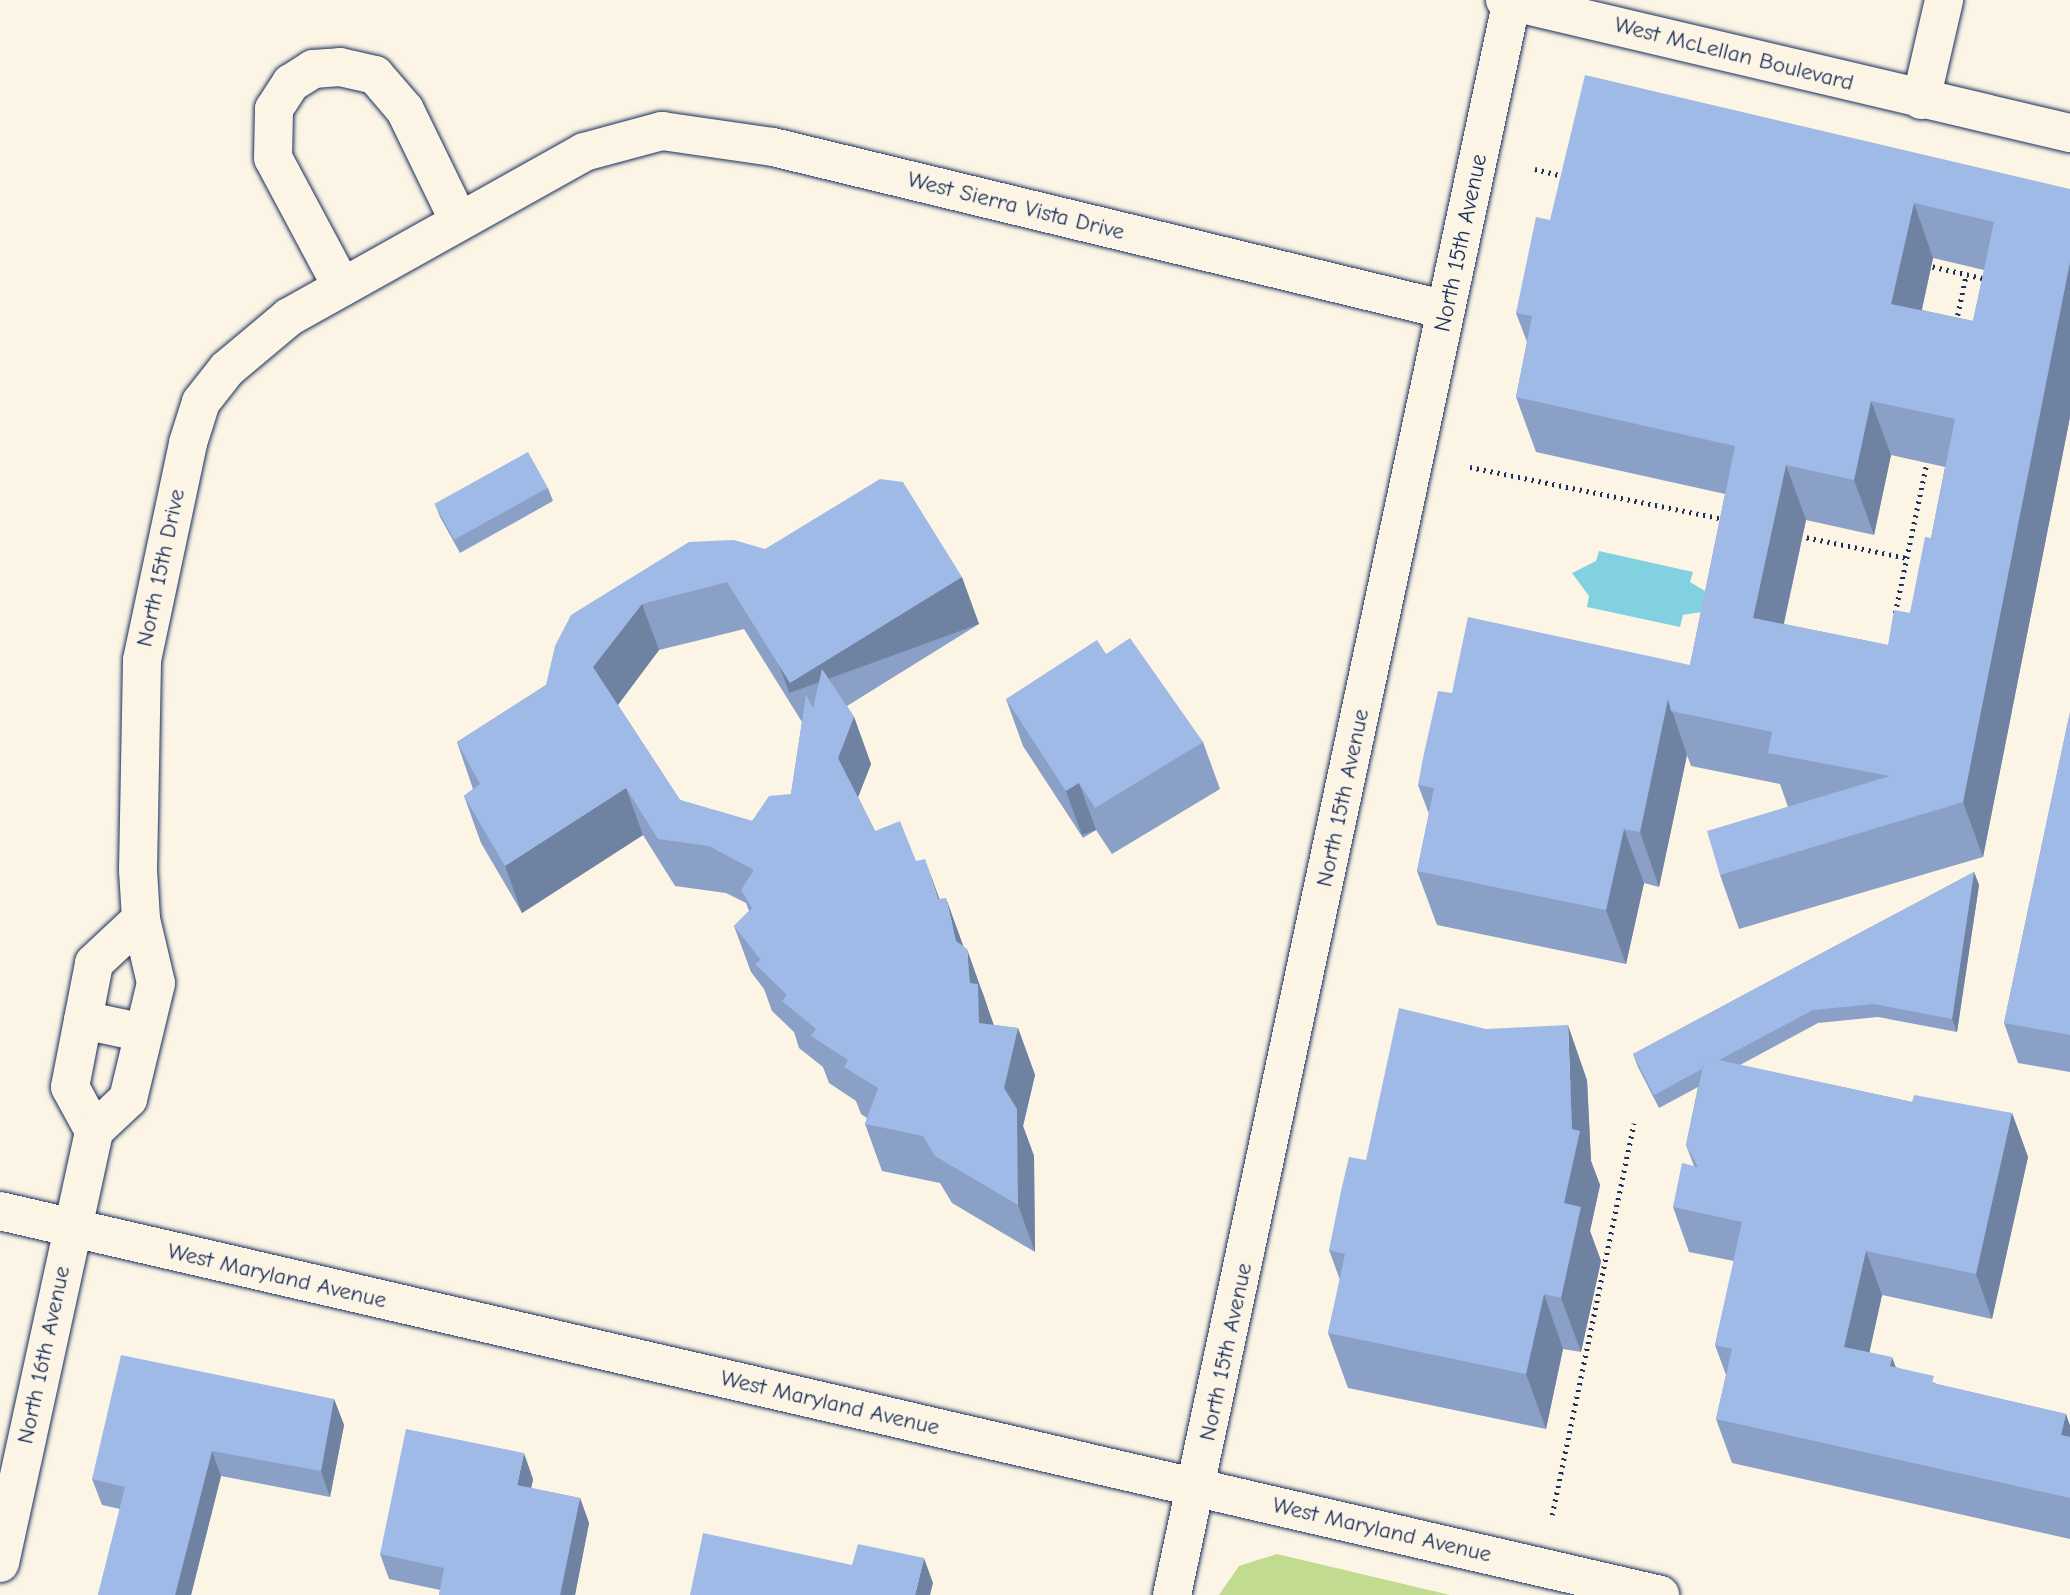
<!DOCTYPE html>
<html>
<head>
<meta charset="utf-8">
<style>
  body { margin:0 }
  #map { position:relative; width:2070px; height:1595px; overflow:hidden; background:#fcf5e5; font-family:"Comic Neue",sans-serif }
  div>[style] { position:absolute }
  .green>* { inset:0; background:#c1db91 }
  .water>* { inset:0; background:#82d1e0 }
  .path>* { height:4.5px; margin-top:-2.25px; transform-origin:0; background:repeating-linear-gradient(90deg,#1b2f5e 0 2px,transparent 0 7px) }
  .roads { filter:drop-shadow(0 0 2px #1b2f5e) drop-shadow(0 0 2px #1b2f5e) }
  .minor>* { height:38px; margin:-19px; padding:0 19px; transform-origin:19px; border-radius:19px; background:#fcf5e5 }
  .wall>* { inset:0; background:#8aa0c7 }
  .shaded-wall>* { inset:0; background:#7082a2; transform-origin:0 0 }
  .building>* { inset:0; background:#a0bae7; transform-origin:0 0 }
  span { translate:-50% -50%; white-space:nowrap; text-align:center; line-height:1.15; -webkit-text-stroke:5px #fcf5e5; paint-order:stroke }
  .street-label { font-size:23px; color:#1b2f5e }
</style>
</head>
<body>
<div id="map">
  <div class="green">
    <div style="clip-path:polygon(1277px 1554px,1450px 1595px,1219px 1595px,1239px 1566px)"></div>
  </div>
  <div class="water">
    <div style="clip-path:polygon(1599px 551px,1693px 572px,1690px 582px,1705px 591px,1701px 612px,1683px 615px,1680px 627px,1587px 607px,1589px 596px,1572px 573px,1596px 561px)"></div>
  </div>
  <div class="path">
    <div style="left:1535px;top:169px;width:30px;rotate:14deg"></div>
    <div style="left:1926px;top:265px;width:62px;rotate:13.1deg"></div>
    <div style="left:1956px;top:322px;width:48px;rotate:-78deg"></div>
    <div style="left:1470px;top:467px;width:258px;rotate:11.6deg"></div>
    <div style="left:1800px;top:536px;width:109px;rotate:11.6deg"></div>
    <div style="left:1895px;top:613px;width:159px;rotate:-78.1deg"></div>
    <div style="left:1552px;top:1515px;width:400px;rotate:-78.2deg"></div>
  </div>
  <div class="roads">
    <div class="minor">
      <div style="left:1505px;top:0;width:580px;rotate:13.25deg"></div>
      <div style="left:1921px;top:100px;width:103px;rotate:-77deg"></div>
      <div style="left:342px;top:287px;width:146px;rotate:-118.1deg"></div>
      <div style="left:273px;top:158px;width:49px;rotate:-88.8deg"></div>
      <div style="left:274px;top:109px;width:31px;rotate:-57deg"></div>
      <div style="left:291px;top:83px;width:26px;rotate:-32deg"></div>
      <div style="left:313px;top:69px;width:27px;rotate:-4deg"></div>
      <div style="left:340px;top:67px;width:36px;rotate:13deg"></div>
      <div style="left:375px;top:75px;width:46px;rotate:49.4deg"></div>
      <div style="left:405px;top:110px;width:123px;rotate:64.1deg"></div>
      <div style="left:83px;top:1020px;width:62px;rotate:12deg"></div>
      <div style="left:94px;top:1131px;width:50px;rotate:-118.6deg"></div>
      <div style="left:70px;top:1087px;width:126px;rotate:-79deg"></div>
      <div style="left:94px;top:963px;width:64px;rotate:-43.1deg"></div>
      <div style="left:0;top:1211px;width:1704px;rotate:13.02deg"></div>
      <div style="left:0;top:1563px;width:442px;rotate:-77.7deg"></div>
      <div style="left:94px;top:1131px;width:47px;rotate:-43.3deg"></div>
      <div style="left:128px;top:1099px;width:119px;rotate:-76.4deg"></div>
      <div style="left:156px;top:983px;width:66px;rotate:-103.2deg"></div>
      <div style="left:141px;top:919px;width:49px;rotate:-93.5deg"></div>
      <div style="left:138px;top:870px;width:210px;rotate:-88.9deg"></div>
      <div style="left:142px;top:660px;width:222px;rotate:-78deg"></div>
      <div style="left:188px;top:443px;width:43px;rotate:-72.4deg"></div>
      <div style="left:201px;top:402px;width:42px;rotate:-51.8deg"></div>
      <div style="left:227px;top:369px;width:81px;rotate:-40deg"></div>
      <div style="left:289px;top:317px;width:338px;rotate:-29.2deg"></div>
      <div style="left:584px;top:152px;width:81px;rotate:-15.1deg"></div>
      <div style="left:662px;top:131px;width:112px;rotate:8.2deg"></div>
      <div style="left:773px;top:147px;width:692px;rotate:13.61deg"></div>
      <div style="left:1172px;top:1595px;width:1631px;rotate:-77.97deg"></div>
    </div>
  </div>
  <div class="wall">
    <div style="clip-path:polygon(evenodd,2070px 189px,2070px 417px,1983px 857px,1739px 929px,1720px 875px,1788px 807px,1780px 784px,1691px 766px,1687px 755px,1659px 887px,1644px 883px,1626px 964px,1437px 925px,1417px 871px,1429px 814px,1418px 785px,1452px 693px,1690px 665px,1725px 494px,1536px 452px,1516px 397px,1527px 342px,1516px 313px,1550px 220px,2070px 189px,1933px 258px,1984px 270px,1973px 321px,1922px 310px,1933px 258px,2070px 189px,1891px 455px,1945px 467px,1931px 538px,1910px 613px,1888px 645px,1784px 624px,1806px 520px,1874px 535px,1891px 455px)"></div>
    <div style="clip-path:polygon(548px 488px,553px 501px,460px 553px,440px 517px,435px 504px)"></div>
    <div style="clip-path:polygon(evenodd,689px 542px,979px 624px,847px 706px,854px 717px,871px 764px,858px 797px,875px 831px,916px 861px,939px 899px,963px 947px,984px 996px,993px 1025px,1018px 1028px,1035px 1075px,1023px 1126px,1034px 1156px,1035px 1252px,952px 1203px,940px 1183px,882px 1171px,865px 1124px,867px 1118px,861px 1114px,856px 1101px,829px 1083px,823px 1067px,799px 1048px,794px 1032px,772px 1011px,764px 989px,751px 972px,734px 926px,749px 911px,746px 903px,726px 893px,675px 886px,643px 835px,522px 913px,481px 843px,464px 796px,473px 789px,457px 742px,546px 685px,689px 542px,744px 629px,802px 722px,791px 794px,752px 821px,680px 800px,618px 705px,659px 650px,744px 629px)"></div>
    <div style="clip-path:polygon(1106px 654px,1203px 742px,1220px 789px,1112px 854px,1096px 830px,1083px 838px,1023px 746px,1006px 699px)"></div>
    <div style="clip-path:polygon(2070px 712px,2070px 1072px,2018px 1063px,2004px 1023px)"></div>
    <div style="clip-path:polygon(1974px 872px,1979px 885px,1957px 1032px,1878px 1017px,1818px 1023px,1740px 1065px,1912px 1102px,2012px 1113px,2028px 1157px,1992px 1319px,1882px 1295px,1869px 1352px,1896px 1367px,1937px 1384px,2066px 1414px,2070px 1426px,2070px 1539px,1732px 1463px,1716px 1419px,1726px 1375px,1715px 1345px,1734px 1261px,1689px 1252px,1673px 1207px,1694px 1166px,1686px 1145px,1698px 1087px,1659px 1108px,1638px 1067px,1633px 1054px)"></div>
    <div style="clip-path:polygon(1587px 1080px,1591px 1161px,1600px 1185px,1590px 1231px,1601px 1261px,1581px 1352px,1563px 1349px,1546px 1429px,1348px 1388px,1328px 1333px,1340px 1280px,1329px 1250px,1366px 1160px)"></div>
    <div style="clip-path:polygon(334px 1399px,344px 1425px,330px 1497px,221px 1476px,191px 1595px,98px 1595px,120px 1509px,102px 1505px,92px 1479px)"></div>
    <div style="clip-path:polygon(533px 1479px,531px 1488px,580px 1498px,589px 1523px,575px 1595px,439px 1595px,440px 1590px,389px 1579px,380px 1554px)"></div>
  </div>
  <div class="shaded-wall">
    <div style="clip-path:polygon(1914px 203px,1933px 258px,1911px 358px,1891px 304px)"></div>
    <div style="clip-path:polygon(2070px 262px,2070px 417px,1983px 857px,1963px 802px)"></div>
    <div style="clip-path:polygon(1871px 401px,1891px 455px,1874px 535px,1854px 480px)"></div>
    <div style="clip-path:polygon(1786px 465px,1806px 520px,1773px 672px,1753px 618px)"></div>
    <div style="left:962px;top:577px;width:50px;height:202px;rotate:70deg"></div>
    <div style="clip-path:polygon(642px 604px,659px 650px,611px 714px,593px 667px)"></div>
    <div style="clip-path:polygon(1668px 699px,1687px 755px,1659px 887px,1640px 832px)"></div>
    <div style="clip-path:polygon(854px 717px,871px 764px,855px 805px,838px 758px)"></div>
    <div style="left:1079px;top:783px;width:50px;height:15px;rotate:70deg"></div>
    <div style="clip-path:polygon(626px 788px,643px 835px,522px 913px,505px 866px)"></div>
    <div style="clip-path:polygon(1624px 829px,1644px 883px,1626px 964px,1606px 910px)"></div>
    <div style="clip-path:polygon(925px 859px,942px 906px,938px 899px)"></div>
    <div style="clip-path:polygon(1974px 872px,1979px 885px,1957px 1032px,1952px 1019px)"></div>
    <div style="clip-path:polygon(946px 898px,963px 945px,969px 969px,967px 949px,996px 1031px,979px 1023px,970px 983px,956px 941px)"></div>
    <div style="clip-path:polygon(1568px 1025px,1587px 1080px,1591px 1161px,1600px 1185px,1590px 1231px,1601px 1261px,1581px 1352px,1561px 1298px,1564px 1203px,1572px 1129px)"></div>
    <div style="clip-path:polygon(1018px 1028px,1035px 1075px,1023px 1126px,1034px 1156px,1035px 1252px,1018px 1205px,1004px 1088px)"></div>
    <div style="clip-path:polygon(2012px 1113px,2028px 1157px,1992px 1319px,1976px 1274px)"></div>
    <div style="clip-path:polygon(1866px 1251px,1882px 1295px,1861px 1391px,1844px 1347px)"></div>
    <div style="clip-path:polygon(1544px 1294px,1563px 1349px,1546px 1429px,1526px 1374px)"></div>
    <div style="clip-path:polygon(1892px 1357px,1908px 1401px,1890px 1366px)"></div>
    <div style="clip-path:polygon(334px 1399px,344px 1425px,330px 1497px,321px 1471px)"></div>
    <div style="clip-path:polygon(2066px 1414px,2070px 1426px,2070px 1460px,2061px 1435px)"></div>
    <div style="clip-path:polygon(212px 1451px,221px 1476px,191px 1595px,175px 1595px)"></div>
    <div style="clip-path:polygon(524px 1453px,533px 1479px,527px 1510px,517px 1485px)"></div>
    <div style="clip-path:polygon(580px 1498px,589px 1523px,575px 1595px,560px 1595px)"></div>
    <div style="clip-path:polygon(924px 1558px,933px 1583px,930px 1595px,915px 1595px)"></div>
  </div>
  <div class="building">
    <div style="clip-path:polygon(evenodd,1585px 75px,2070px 189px,2070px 262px,1963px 802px,1720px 875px,1707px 831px,1890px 776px,1768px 753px,1772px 732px,1671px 711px,1668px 699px,1640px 832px,1624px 829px,1606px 910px,1417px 871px,1434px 788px,1418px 785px,1423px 758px,1438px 691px,1452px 693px,1468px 617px,1690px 665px,1735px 446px,1516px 397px,1532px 316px,1516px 313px,1536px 217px,1550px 220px,1585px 75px,1914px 203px,1994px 222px,1973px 321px,1891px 304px,1914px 203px,1585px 75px,1871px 401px,1955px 419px,1931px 538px,1925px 537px,1910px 613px,1894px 610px,1888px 645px,1753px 618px,1786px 465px,1854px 480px,1871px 401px)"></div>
    <div style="left:528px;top:452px;width:41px;height:107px;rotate:61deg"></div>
    <div style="clip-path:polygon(880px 479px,903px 482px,962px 577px,790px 683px,727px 582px,642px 604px,593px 667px,680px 800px,752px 821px,769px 796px,791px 794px,806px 695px,813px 708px,822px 669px,854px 717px,838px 758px,875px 831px,900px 821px,916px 861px,925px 859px,938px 899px,946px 898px,956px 941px,967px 949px,970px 983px,978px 984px,979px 1023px,1018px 1028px,1004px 1088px,1017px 1109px,1018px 1205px,935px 1156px,923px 1136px,865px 1124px,878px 1088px,844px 1067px,848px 1060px,811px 1036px,816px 1029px,782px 1001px,787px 995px,755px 964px,761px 960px,734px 926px,752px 908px,741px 890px,754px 870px,709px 846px,658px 839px,626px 788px,505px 866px,464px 796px,480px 784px,457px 742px,546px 685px,555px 646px,571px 615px,689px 542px,734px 540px,765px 549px)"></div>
    <div style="clip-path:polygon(1130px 638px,1203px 742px,1095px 808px,1079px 783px,1066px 791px,1006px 699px,1097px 640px,1106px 654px)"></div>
    <div style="clip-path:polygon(2070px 712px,2070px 1035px,2004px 1023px)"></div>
    <div style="clip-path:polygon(1974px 872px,1952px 1019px,1874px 1004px,1813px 1010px,1719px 1060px,1705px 1057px,1702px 1069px,1654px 1095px,1633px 1054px)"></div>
    <div style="clip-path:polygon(1399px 1008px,1486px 1029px,1568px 1025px,1572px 1129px,1580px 1131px,1564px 1203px,1581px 1207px,1561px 1298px,1544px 1294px,1526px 1374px,1328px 1333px,1345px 1254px,1329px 1250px,1341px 1191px,1349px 1157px,1366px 1160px)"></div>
    <div style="clip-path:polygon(1705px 1057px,1912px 1102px,1914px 1095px,2012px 1113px,1976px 1274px,1866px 1251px,1844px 1347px,1892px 1357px,1890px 1366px,1934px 1376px,1932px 1383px,2066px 1414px,2061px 1435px,2070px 1437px,2070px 1498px,1716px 1419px,1732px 1349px,1715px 1345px,1742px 1222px,1673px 1207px,1682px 1163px,1698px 1167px,1686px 1145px)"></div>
    <div style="clip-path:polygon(121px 1355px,334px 1399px,321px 1471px,212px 1451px,175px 1595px,98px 1595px,125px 1487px,92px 1479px)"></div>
    <div style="clip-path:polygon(406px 1429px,524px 1453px,517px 1485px,580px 1498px,560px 1595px,439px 1595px,444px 1568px,380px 1554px)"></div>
    <div style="clip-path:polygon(703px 1533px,852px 1565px,858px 1544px,924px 1558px,915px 1595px,690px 1595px)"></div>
  </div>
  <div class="street-label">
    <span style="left:1734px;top:54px;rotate:14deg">West McLellan Boulevard</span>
    <span style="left:1016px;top:206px;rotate:14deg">West Sierra Vista Drive</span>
    <span style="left:1461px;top:243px;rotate:-78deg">North 15th Avenue</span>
    <span style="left:161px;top:568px;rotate:-78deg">North 15th Drive</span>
    <span style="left:1343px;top:798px;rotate:-78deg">North 15th Avenue</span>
    <span style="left:277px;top:1276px;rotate:13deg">West Maryland Avenue</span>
    <span style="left:1226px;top:1352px;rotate:-78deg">North 15th Avenue</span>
    <span style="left:44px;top:1355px;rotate:-78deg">North 16th Avenue</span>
    <span style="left:830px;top:1403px;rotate:13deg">West Maryland Avenue</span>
    <span style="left:1382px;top:1530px;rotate:13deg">West Maryland Avenue</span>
  </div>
</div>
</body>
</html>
